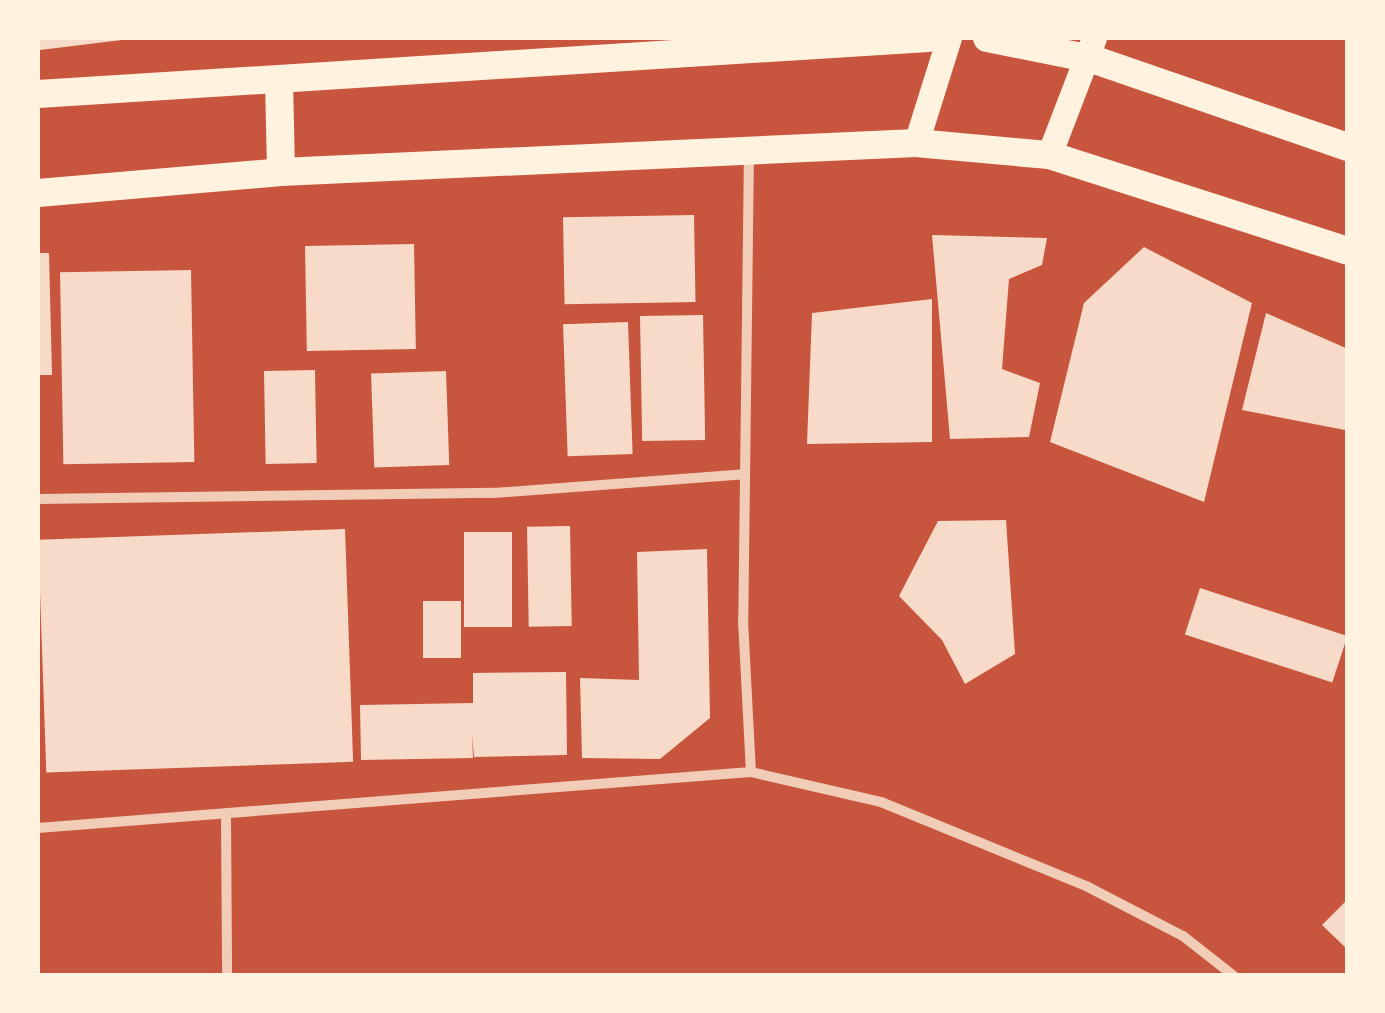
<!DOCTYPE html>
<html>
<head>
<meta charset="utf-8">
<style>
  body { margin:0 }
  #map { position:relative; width:1385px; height:1013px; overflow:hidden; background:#c8553d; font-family:Inter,sans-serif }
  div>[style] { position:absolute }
  .building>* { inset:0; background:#f7dbc8; transform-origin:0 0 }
  .minor>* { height:10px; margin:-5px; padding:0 5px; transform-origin:5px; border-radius:5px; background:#f1ccb7 }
  .primary>* { height:25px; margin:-12.5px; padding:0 12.5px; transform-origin:12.5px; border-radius:12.5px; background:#fff3e0 }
  .trunk>* { height:28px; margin:-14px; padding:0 14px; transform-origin:14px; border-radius:14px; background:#fff3e0 }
  span { translate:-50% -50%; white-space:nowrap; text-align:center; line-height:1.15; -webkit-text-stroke:8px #fff3e0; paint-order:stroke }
  .frame { position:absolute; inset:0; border:40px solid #fff3e0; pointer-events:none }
</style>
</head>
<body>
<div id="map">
  <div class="building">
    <div style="clip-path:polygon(39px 38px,122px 38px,122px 40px,40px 50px)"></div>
    <div style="left:694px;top:215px;width:87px;height:131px;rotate:89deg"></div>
    <div style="clip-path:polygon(932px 235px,1047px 238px,1042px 265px,1009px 279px,1002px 369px,1040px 383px,1029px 437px,950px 439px)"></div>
    <div style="left:414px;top:244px;width:105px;height:109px;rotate:89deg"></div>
    <div style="clip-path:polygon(1144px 247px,1252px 303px,1204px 502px,1050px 442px,1084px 303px)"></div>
    <div style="clip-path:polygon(38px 253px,49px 253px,52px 375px,38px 375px)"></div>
    <div style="left:191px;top:270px;width:192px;height:131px;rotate:89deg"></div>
    <div style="clip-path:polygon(932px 299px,932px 442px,807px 444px,812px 313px)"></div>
    <div style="clip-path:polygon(1266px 313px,1348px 349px,1345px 430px,1242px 410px)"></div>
    <div style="left:703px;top:315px;width:125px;height:63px;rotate:89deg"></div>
    <div style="left:628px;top:322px;width:132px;height:65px;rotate:88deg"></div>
    <div style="left:315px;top:370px;width:93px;height:51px;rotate:89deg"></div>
    <div style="left:446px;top:371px;width:94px;height:75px;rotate:88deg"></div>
    <div style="clip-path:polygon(1006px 520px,1015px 654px,965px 684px,942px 640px,899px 596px,938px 521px)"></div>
    <div style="left:570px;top:526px;width:100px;height:43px;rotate:89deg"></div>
    <div style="left:345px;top:529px;width:233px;height:307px;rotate:88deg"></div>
    <div style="left:464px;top:532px;width:48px;height:95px"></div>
    <div style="clip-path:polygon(707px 549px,710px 718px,660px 759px,582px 758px,580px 678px,639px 680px,637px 552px)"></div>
    <div style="left:1200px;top:588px;width:155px;height:49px;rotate:18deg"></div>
    <div style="left:423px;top:601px;width:38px;height:57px"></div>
    <div style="clip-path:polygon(566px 672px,567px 755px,474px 757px,472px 734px,473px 758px,361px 760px,360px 705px,473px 703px,473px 673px)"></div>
    <div style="clip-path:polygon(1348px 899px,1348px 950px,1322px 925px)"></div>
  </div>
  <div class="minor">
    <div style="left:749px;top:151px;width:469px;rotate:90.7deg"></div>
    <div style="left:743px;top:620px;width:152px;rotate:87deg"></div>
    <div style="left:751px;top:772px;width:133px;rotate:13deg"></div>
    <div style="left:881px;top:802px;width:224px;rotate:22.3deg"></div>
    <div style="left:1088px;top:887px;width:107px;rotate:27.3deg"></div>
    <div style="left:1183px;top:936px;width:65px;rotate:38.1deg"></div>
    <div style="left:38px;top:499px;width:456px;rotate:-0.8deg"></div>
    <div style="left:494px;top:493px;width:251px;rotate:-4.3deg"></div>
    <div style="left:226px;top:816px;width:160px;rotate:89.6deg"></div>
    <div style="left:38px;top:828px;width:715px;rotate:-4.49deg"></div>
  </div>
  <div class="primary">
    <div style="left:916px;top:143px;width:110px;rotate:-72.6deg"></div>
    <div style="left:1049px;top:155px;width:125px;rotate:-69deg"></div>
  </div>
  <div class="trunk">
    <div style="left:987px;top:38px;width:107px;rotate:11.3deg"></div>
    <div style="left:1092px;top:59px;width:271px;rotate:19deg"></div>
    <div style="left:279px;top:81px;width:91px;rotate:88.7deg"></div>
    <div style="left:38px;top:94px;width:892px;rotate:-3.6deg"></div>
    <div style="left:38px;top:193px;width:244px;rotate:-4.9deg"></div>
    <div style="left:281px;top:172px;width:636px;rotate:-2.61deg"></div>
    <div style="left:916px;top:143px;width:134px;rotate:5.2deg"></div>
    <div style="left:1049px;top:155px;width:314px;rotate:17.8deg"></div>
  </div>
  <div class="frame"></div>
</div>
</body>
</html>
